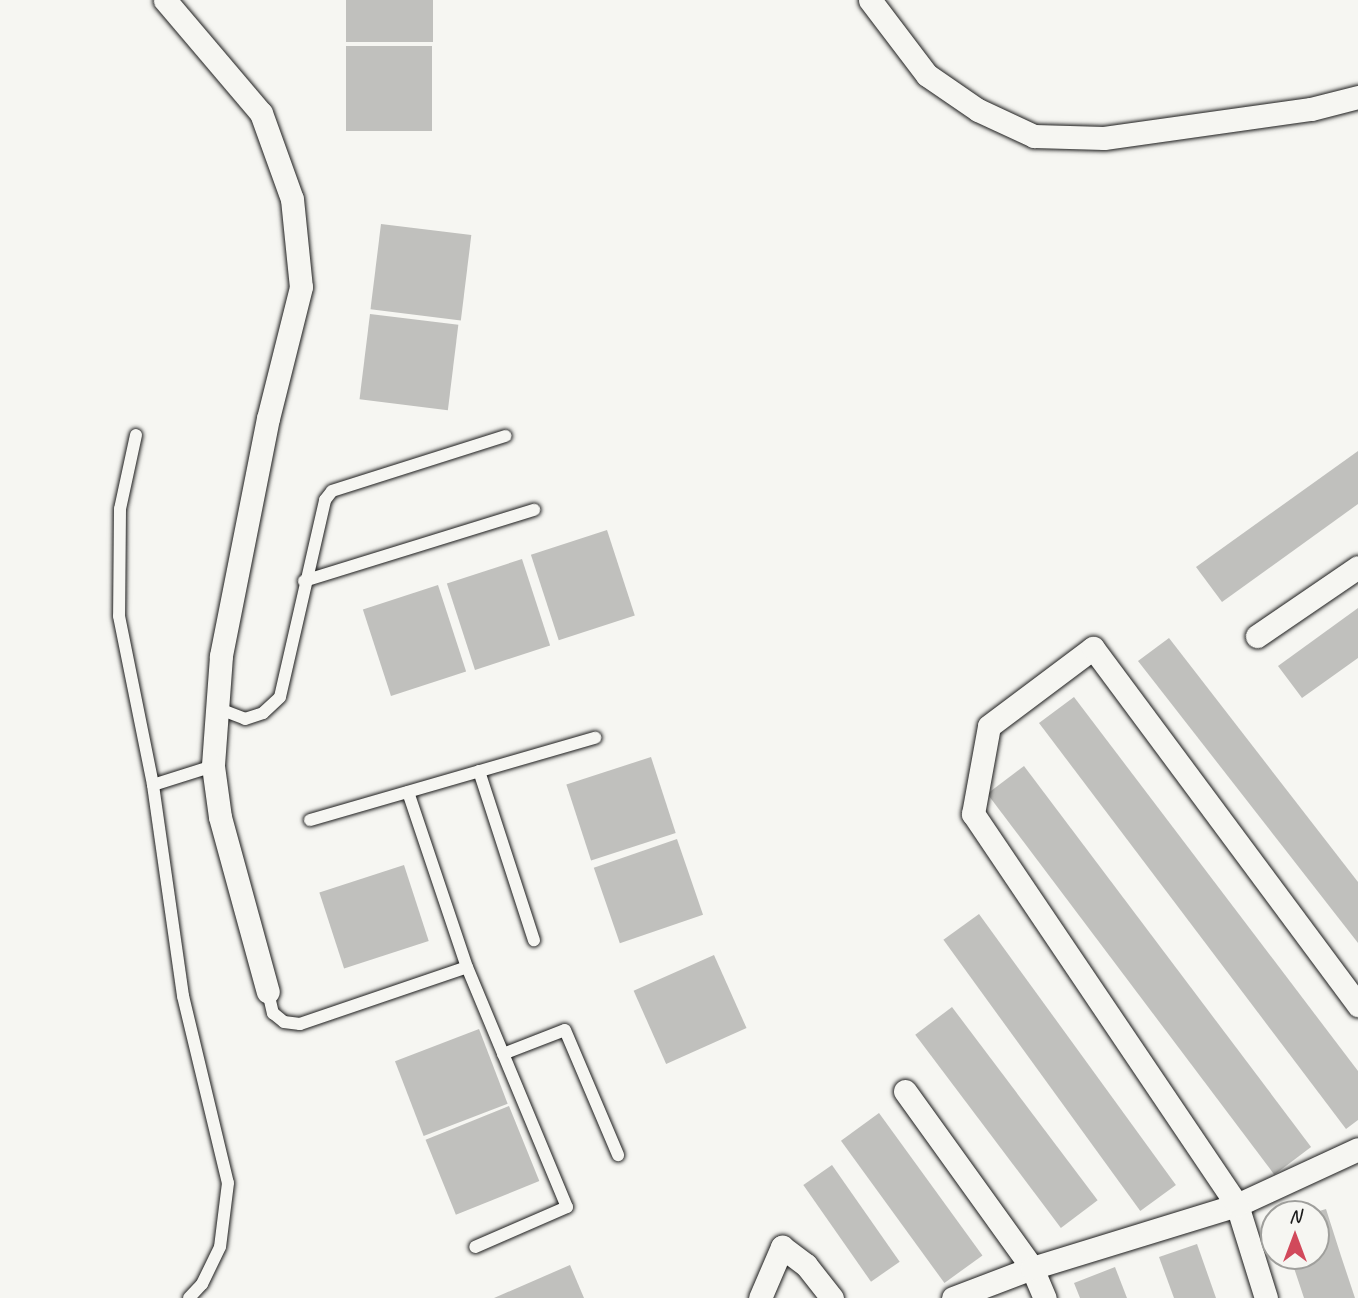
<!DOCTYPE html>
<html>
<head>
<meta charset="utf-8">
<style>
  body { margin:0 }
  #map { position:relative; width:1358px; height:1298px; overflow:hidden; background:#f6f6f2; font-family:Caveat,sans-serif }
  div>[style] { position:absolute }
  .building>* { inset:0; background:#c0c0bd; transform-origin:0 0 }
  .roads { filter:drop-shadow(0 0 2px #1c1c1c) drop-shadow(0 0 2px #1c1c1c) }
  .service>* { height:12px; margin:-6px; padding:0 6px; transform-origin:6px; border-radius:6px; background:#f6f6f2 }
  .minor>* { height:23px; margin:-11.5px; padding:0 11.5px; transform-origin:11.5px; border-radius:11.5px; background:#f6f6f2 }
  span { translate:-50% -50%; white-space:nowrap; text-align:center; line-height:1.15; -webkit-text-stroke:5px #f6f6f2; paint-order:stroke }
  .north { position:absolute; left:1260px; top:1200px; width:70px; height:70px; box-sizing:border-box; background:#f6f6f2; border:2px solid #9f9f9c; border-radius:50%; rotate:0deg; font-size:19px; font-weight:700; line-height:28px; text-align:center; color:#1c1c1c }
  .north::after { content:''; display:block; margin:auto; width:24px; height:32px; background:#d1495b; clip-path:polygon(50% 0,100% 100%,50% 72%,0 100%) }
</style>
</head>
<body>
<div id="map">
  <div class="building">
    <div style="left:346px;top:0;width:87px;height:42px"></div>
    <div style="left:346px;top:46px;width:86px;height:85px"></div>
    <div style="left:381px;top:224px;width:91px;height:86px;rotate:7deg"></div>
    <div style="left:370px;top:314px;width:89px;height:86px;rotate:7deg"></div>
    <div style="clip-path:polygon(1358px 451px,1358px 504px,1222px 602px,1196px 567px)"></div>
    <div style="left:607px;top:530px;width:90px;height:80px;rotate:72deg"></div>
    <div style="left:522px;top:559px;width:91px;height:79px;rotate:72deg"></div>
    <div style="left:438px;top:585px;width:91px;height:79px;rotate:72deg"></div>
    <div style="clip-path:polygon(1358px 608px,1358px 658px,1302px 698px,1278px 666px)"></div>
    <div style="clip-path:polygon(1169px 638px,1358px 882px,1358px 943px,1138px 661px)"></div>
    <div style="clip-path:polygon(1074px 697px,1358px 1071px,1358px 1120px,1346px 1129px,1039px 723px)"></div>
    <div style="left:651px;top:757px;width:80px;height:89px;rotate:72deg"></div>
    <div style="left:1024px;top:766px;width:477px;height:46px;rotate:53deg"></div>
    <div style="left:677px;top:839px;width:80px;height:88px;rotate:71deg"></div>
    <div style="left:404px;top:865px;width:80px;height:89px;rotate:72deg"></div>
    <div style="left:979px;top:914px;width:335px;height:44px;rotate:54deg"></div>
    <div style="left:714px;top:955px;width:80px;height:88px;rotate:66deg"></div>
    <div style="left:952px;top:1007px;width:242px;height:46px;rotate:53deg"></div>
    <div style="left:479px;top:1029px;width:80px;height:90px;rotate:69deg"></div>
    <div style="left:509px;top:1106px;width:81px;height:90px;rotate:68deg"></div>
    <div style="left:879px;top:1113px;width:176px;height:47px;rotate:54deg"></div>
    <div style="left:832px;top:1165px;width:118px;height:35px;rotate:55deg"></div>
    <div style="clip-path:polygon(1326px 1209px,1341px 1256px,1355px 1298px,1304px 1298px,1290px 1256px,1316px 1256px,1316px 1212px)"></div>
    <div style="clip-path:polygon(1197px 1244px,1216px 1298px,1174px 1298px,1159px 1257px)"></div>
    <div style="clip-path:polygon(570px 1265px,584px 1298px,494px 1298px)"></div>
    <div style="clip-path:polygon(1115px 1267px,1127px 1298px,1080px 1298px,1074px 1283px)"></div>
  </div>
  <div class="roads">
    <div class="service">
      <div style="left:136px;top:435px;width:76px;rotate:102.2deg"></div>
      <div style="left:120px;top:509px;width:107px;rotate:90.5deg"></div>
      <div style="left:119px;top:616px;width:172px;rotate:78.6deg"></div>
      <div style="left:153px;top:785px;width:213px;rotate:81.9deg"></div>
      <div style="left:183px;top:996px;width:192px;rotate:76.5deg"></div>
      <div style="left:228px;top:1183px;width:64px;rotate:97.1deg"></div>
      <div style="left:220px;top:1247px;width:41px;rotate:115.9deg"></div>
      <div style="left:202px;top:1284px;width:19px;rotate:133deg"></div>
      <div style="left:304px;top:581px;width:241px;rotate:-17.2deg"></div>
      <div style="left:217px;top:708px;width:30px;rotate:21deg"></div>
      <div style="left:245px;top:719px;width:19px;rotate:-18deg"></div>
      <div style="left:263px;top:713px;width:23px;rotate:-43deg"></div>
      <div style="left:280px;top:697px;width:202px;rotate:-77.1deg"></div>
      <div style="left:325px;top:500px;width:11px;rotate:-52deg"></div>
      <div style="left:332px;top:491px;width:182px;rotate:-17.6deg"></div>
      <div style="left:479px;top:771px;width:178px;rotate:72deg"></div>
      <div style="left:153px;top:785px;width:63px;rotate:-17.6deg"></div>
      <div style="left:408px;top:792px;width:185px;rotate:71.4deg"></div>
      <div style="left:467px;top:967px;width:260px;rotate:67.4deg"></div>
      <div style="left:567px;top:1207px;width:100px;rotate:156.5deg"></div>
      <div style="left:310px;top:820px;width:297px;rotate:-16.1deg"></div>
      <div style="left:268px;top:992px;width:22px;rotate:77deg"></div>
      <div style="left:273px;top:1013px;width:14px;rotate:39deg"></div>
      <div style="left:284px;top:1022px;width:16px;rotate:7deg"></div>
      <div style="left:300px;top:1024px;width:176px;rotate:-18.8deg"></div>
      <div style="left:503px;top:1054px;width:66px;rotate:-21.2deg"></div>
      <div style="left:565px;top:1030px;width:136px;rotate:67deg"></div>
    </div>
    <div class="minor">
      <div style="left:165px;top:0;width:148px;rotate:49.7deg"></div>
      <div style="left:261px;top:113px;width:91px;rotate:70.2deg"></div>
      <div style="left:292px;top:199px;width:88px;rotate:84.2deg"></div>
      <div style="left:301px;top:287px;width:135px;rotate:104.1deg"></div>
      <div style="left:268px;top:418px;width:243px;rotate:101.2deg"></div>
      <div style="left:221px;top:656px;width:110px;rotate:94.2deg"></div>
      <div style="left:213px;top:766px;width:51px;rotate:82.2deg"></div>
      <div style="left:220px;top:817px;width:181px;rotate:74.7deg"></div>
      <div style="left:870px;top:0;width:94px;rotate:52.8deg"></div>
      <div style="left:927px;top:75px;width:62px;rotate:34.5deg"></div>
      <div style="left:978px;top:110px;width:62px;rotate:24.9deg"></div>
      <div style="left:1034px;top:136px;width:70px;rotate:1.6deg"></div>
      <div style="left:1104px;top:138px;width:209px;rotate:-8deg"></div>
      <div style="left:1311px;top:109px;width:49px;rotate:-14.3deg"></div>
      <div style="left:1257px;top:636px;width:122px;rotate:-34.3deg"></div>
      <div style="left:905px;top:1091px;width:218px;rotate:54.3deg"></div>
      <div style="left:1032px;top:1268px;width:33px;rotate:67deg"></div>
      <div style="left:760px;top:1298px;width:56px;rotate:-66.7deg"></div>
      <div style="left:782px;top:1247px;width:30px;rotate:37deg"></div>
      <div style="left:806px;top:1265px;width:42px;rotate:51.8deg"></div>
      <div style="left:953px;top:1298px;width:85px;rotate:-20.8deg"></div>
      <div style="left:1032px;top:1268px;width:214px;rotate:-17.1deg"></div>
      <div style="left:1237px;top:1205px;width:133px;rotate:-24.8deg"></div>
      <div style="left:1266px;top:1298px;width:97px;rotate:-107.3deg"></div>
      <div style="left:1237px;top:1205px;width:472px;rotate:-124deg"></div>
      <div style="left:973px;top:814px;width:89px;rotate:-79.7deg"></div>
      <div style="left:989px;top:726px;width:130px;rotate:-36.9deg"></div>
      <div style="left:1093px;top:648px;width:445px;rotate:53.4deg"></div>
    </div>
  </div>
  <div class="north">N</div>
</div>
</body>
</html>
